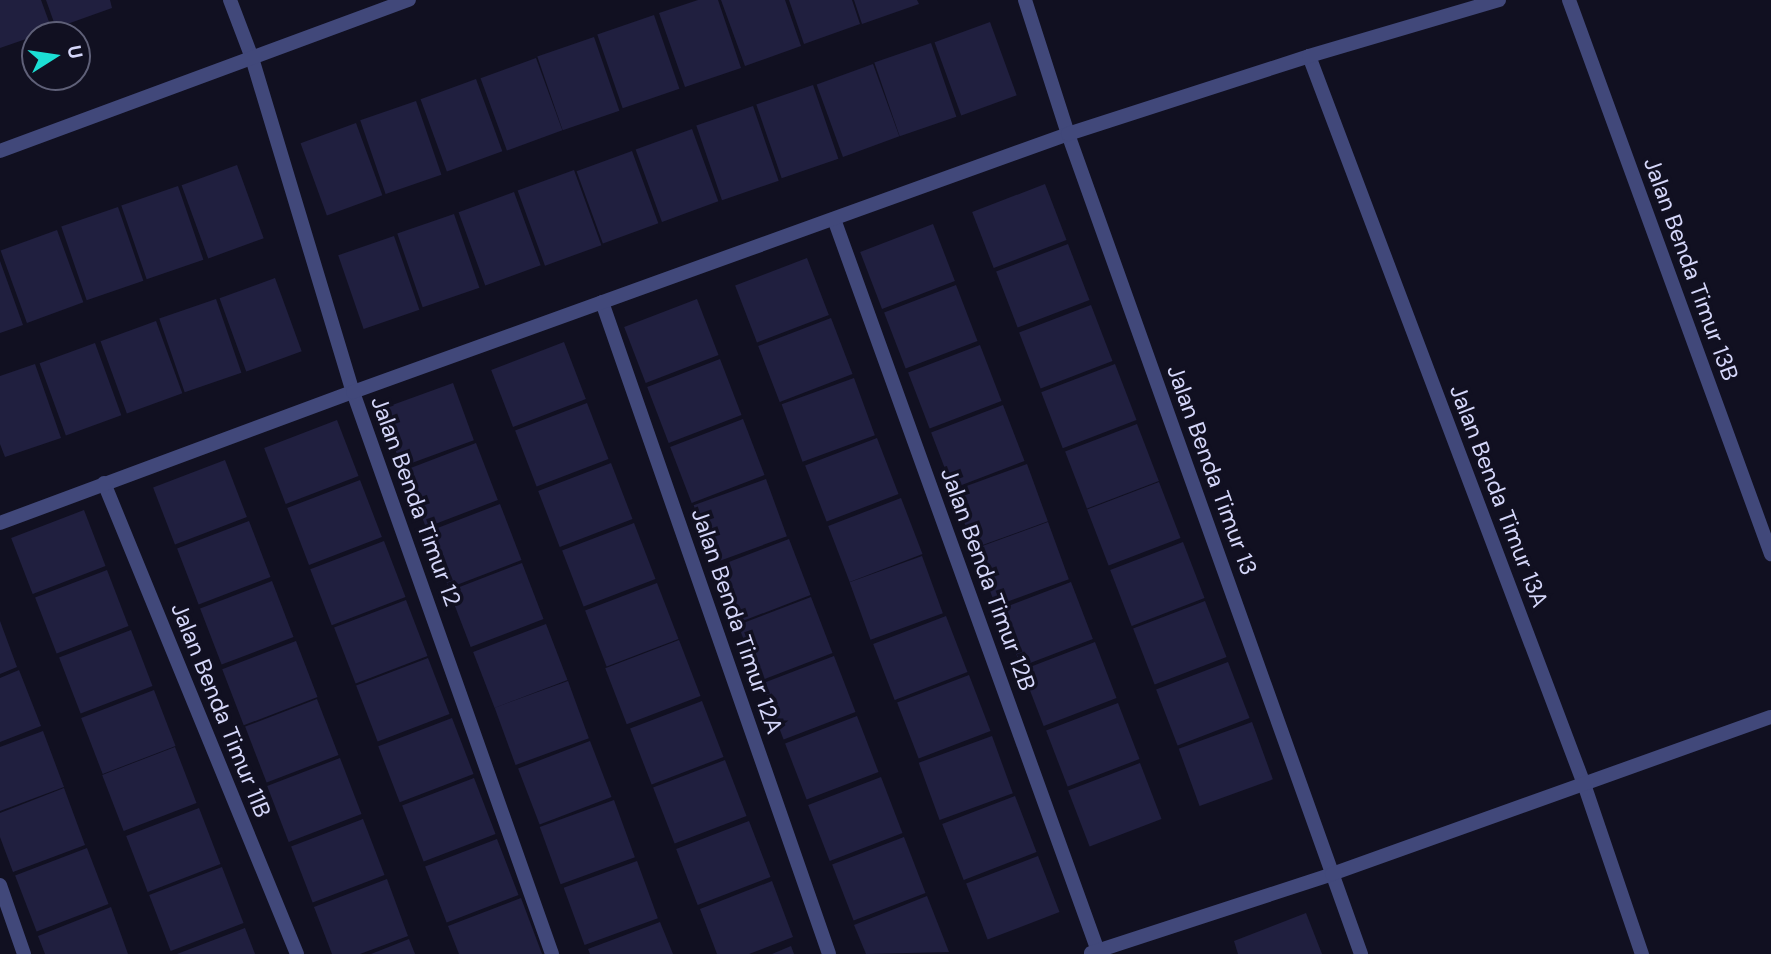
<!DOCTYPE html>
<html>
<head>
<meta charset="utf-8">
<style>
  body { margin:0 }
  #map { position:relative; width:1771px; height:954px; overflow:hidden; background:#111021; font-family:"DM Sans",sans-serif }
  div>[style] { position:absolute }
  .building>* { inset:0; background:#201f3f; transform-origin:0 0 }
  .minor>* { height:14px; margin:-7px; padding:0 7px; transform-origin:7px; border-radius:7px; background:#41487a }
  .tertiary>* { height:14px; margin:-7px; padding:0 7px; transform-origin:7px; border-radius:7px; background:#41487a }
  span { translate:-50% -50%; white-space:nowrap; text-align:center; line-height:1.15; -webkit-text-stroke:7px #111021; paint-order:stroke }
  .street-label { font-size:23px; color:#d5d7fa }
  .north { position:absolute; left:21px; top:21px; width:70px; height:70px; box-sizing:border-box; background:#111021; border:2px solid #5f6078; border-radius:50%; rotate:78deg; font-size:19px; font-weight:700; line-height:28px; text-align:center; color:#d5d7fa }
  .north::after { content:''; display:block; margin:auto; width:24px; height:32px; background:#1cdfd4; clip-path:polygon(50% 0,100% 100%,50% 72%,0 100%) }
</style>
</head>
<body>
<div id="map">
  <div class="building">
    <div style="clip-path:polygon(0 0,41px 0,52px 30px,0 48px)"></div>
    <div style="clip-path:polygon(46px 0,110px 0,112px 8px,56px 28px)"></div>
    <div style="clip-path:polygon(698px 0,718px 0,741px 68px,685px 87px,659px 13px)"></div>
    <div style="clip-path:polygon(721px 0,785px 0,801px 46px,745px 66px)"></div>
    <div style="clip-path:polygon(789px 0,852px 0,860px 24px,804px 44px)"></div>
    <div style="clip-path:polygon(854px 0,917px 0,919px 4px,862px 24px)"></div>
    <div style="left:654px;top:15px;width:78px;height:60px;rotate:71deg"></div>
    <div style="left:990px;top:22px;width:78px;height:59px;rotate:70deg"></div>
    <div style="left:594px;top:37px;width:78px;height:60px;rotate:71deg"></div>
    <div style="left:931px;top:43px;width:78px;height:60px;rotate:71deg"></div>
    <div style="left:536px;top:58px;width:77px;height:59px;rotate:70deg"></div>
    <div style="left:873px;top:64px;width:77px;height:60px;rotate:70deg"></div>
    <div style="left:476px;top:79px;width:77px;height:59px;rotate:70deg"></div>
    <div style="left:813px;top:85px;width:78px;height:60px;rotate:71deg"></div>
    <div style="left:416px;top:101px;width:78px;height:59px;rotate:71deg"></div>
    <div style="left:753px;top:106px;width:79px;height:60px;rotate:71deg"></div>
    <div style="left:356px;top:123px;width:77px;height:59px;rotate:70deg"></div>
    <div style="left:692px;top:129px;width:77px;height:60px;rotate:70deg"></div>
    <div style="left:632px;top:151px;width:77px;height:59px;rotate:70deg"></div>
    <div style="left:237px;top:165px;width:78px;height:59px;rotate:70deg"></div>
    <div style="left:574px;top:170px;width:80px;height:60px;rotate:70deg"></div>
    <div style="left:1045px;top:184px;width:60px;height:78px;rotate:69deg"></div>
    <div style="left:178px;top:186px;width:78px;height:60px;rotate:71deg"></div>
    <div style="left:514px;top:192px;width:78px;height:59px;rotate:70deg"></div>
    <div style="left:118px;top:207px;width:78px;height:60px;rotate:71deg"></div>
    <div style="left:454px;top:214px;width:78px;height:60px;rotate:71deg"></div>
    <div style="left:933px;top:224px;width:61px;height:78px;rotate:69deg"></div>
    <div style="left:57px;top:230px;width:77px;height:60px;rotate:70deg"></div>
    <div style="left:394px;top:236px;width:78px;height:59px;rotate:71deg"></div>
    <div style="left:1068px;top:244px;width:60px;height:77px;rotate:69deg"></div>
    <div style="left:807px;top:258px;width:61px;height:77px;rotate:69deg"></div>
    <div style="clip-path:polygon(0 261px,23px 325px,0 333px)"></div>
    <div style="left:275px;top:278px;width:78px;height:59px;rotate:70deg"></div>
    <div style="left:956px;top:285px;width:60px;height:77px;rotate:69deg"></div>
    <div style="left:216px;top:299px;width:78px;height:60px;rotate:71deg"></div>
    <div style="left:697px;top:299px;width:60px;height:78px;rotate:69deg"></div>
    <div style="left:1091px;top:305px;width:60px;height:77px;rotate:69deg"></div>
    <div style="left:831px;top:318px;width:60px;height:78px;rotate:69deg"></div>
    <div style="left:156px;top:321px;width:77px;height:59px;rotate:70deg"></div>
    <div style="left:564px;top:342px;width:61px;height:78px;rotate:69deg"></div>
    <div style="left:95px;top:343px;width:77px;height:59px;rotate:70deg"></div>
    <div style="left:980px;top:345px;width:60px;height:77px;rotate:69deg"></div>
    <div style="left:720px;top:359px;width:60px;height:78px;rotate:69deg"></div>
    <div style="clip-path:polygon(35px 364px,61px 438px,5px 457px,0 444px,0 376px)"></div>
    <div style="left:1115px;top:364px;width:60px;height:79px;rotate:69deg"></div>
    <div style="left:854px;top:378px;width:61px;height:77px;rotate:70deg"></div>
    <div style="left:453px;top:383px;width:61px;height:77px;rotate:70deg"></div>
    <div style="left:587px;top:403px;width:60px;height:77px;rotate:69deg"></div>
    <div style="left:1003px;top:405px;width:60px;height:77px;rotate:69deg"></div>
    <div style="left:743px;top:419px;width:60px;height:78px;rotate:69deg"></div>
    <div style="left:337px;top:420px;width:60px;height:78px;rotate:69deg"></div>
    <div style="left:1137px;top:424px;width:61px;height:77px;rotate:69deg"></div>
    <div style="left:877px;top:438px;width:60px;height:77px;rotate:69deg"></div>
    <div style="left:476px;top:443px;width:61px;height:77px;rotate:69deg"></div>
    <div style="left:225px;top:460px;width:61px;height:77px;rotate:69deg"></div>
    <div style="left:611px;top:463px;width:60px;height:78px;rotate:69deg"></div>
    <div style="left:1027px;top:464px;width:61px;height:79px;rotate:70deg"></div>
    <div style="left:766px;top:479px;width:61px;height:77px;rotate:70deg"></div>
    <div style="left:360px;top:480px;width:61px;height:78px;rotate:69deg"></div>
    <div style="left:1159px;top:482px;width:60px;height:77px;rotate:69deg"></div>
    <div style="left:901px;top:498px;width:60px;height:78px;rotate:69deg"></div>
    <div style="left:500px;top:504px;width:60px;height:78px;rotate:69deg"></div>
    <div style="left:84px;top:510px;width:60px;height:78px;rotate:69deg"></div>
    <div style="left:249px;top:521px;width:60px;height:77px;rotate:69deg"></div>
    <div style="left:1048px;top:522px;width:61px;height:78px;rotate:70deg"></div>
    <div style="left:634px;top:523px;width:60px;height:77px;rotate:69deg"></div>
    <div style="left:789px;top:539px;width:60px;height:77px;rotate:69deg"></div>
    <div style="left:384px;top:541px;width:60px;height:79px;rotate:69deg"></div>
    <div style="left:1183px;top:542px;width:60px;height:78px;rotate:69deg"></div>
    <div style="left:922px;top:556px;width:61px;height:77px;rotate:70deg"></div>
    <div style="left:522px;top:563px;width:60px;height:78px;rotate:69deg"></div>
    <div style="left:107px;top:570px;width:60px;height:77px;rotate:69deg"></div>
    <div style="left:272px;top:581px;width:60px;height:77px;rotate:69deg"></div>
    <div style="left:1071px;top:582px;width:61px;height:77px;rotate:69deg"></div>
    <div style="left:657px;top:583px;width:60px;height:77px;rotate:69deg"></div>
    <div style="left:811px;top:597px;width:60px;height:78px;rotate:69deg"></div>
    <div style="left:406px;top:600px;width:60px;height:77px;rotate:69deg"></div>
    <div style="left:1205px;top:601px;width:60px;height:77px;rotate:69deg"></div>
    <div style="left:946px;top:616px;width:60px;height:78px;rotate:69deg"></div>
    <div style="clip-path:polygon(0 621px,17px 667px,0 674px)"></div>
    <div style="left:546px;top:624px;width:60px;height:78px;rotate:69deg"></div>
    <div style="left:131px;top:630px;width:60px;height:77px;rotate:69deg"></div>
    <div style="left:679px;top:640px;width:60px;height:79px;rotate:69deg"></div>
    <div style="left:296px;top:641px;width:60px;height:79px;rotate:69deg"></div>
    <div style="left:1095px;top:642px;width:60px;height:78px;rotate:69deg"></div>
    <div style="left:834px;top:656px;width:60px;height:77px;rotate:69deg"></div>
    <div style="left:428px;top:658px;width:60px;height:77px;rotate:69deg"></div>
    <div style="left:1228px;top:662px;width:60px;height:77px;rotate:69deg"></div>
    <div style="clip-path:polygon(19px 670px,41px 726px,0 742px,0 678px)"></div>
    <div style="left:969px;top:675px;width:60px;height:77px;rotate:69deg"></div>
    <div style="left:568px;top:681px;width:61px;height:78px;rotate:70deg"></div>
    <div style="left:154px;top:690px;width:60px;height:78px;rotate:69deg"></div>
    <div style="left:317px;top:699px;width:60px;height:77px;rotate:69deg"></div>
    <div style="left:702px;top:701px;width:60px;height:77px;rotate:69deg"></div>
    <div style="left:1118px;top:703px;width:60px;height:77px;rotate:69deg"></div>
    <div style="left:857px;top:716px;width:60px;height:77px;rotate:69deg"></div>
    <div style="left:452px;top:718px;width:60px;height:79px;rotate:69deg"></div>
    <div style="left:1252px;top:722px;width:61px;height:78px;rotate:70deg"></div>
    <div style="clip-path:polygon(43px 731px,64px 787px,0 811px,0 747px)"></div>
    <div style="left:992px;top:736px;width:61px;height:78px;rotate:70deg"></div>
    <div style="left:590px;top:741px;width:60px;height:77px;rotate:69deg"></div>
    <div style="left:175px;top:747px;width:60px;height:78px;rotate:69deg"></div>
    <div style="left:340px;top:758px;width:60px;height:78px;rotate:69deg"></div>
    <div style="left:725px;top:760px;width:60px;height:77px;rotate:69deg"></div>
    <div style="left:1140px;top:763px;width:60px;height:77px;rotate:69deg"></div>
    <div style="left:881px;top:777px;width:60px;height:78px;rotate:69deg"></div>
    <div style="left:474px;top:778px;width:60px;height:77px;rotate:69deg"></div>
    <div style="clip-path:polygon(64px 788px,85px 845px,13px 872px,0 837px,0 813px)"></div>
    <div style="left:1015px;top:796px;width:60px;height:78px;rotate:69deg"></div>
    <div style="left:614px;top:800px;width:61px;height:79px;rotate:70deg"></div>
    <div style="left:199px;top:808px;width:60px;height:78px;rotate:69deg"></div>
    <div style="left:363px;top:819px;width:60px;height:77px;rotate:69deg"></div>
    <div style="left:749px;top:821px;width:60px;height:78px;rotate:69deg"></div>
    <div style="left:904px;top:837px;width:60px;height:77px;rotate:69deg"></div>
    <div style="left:497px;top:839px;width:60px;height:77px;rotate:69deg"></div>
    <div style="left:87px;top:848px;width:60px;height:77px;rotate:69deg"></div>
    <div style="left:1038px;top:856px;width:60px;height:77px;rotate:69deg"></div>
    <div style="left:637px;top:861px;width:61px;height:78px;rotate:70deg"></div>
    <div style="left:222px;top:867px;width:60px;height:78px;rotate:69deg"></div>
    <div style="clip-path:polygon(387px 879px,408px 936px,360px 954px,332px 954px,314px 907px)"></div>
    <div style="clip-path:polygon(772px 881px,793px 937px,749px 954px,717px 954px,700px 909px)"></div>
    <div style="clip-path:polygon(927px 896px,949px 952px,866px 954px,854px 925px)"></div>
    <div style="clip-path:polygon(521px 898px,542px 954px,459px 954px,448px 926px)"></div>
    <div style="clip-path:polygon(111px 907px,128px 954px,45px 954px,38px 936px)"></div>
    <div style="clip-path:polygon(1306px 913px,1322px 954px,1238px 954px,1234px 941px)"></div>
    <div style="clip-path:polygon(660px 922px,673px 954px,590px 954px,588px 949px)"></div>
    <div style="clip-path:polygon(245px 928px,255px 954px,177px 954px)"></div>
    <div style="clip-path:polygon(409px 939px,415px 954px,371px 954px)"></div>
    <div style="clip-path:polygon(791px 946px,794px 954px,772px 954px)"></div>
  </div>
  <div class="minor">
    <div style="left:230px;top:0;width:62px;rotate:69.2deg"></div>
    <div style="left:252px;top:58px;width:349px;rotate:73.2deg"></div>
    <div style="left:353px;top:392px;width:596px;rotate:70.5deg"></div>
    <div style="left:1025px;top:0;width:141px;rotate:72.2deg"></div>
    <div style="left:1068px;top:134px;width:871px;rotate:70.34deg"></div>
    <div style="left:1569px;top:0;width:590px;rotate:69.97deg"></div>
    <div style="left:1309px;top:56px;width:778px;rotate:69.31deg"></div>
    <div style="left:1584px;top:784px;width:180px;rotate:71.2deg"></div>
    <div style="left:834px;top:219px;width:781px;rotate:70.17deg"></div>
    <div style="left:602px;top:302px;width:690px;rotate:70.8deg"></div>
    <div style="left:104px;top:483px;width:509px;rotate:67.72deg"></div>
    <div style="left:0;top:523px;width:377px;rotate:-20.4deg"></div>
    <div style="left:353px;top:392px;width:760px;rotate:-19.84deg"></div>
    <div style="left:1068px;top:134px;width:253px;rotate:-17.9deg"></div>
    <div style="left:1309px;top:56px;width:198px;rotate:-16.4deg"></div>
    <div style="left:0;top:885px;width:73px;rotate:70.8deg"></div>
    <div style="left:1091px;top:953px;width:254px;rotate:-18.1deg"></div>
    <div style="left:1332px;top:874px;width:466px;rotate:-19.7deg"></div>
  </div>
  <div class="tertiary">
    <div style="left:0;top:151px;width:436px;rotate:-20.3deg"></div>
  </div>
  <div class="street-label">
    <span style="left:1691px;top:269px;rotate:70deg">Jalan Benda Timur 13B</span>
    <span style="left:1212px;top:470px;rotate:70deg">Jalan Benda Timur 13</span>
    <span style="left:1499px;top:496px;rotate:69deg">Jalan Benda Timur 13A</span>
    <span style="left:416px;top:501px;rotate:70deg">Jalan Benda Timur 12</span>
    <span style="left:988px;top:579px;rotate:70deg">Jalan Benda Timur 12B</span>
    <span style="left:737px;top:621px;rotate:71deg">Jalan Benda Timur 12A</span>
    <span style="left:221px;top:710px;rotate:68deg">Jalan Benda Timur 11B</span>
  </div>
  <div class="north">U</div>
</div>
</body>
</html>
